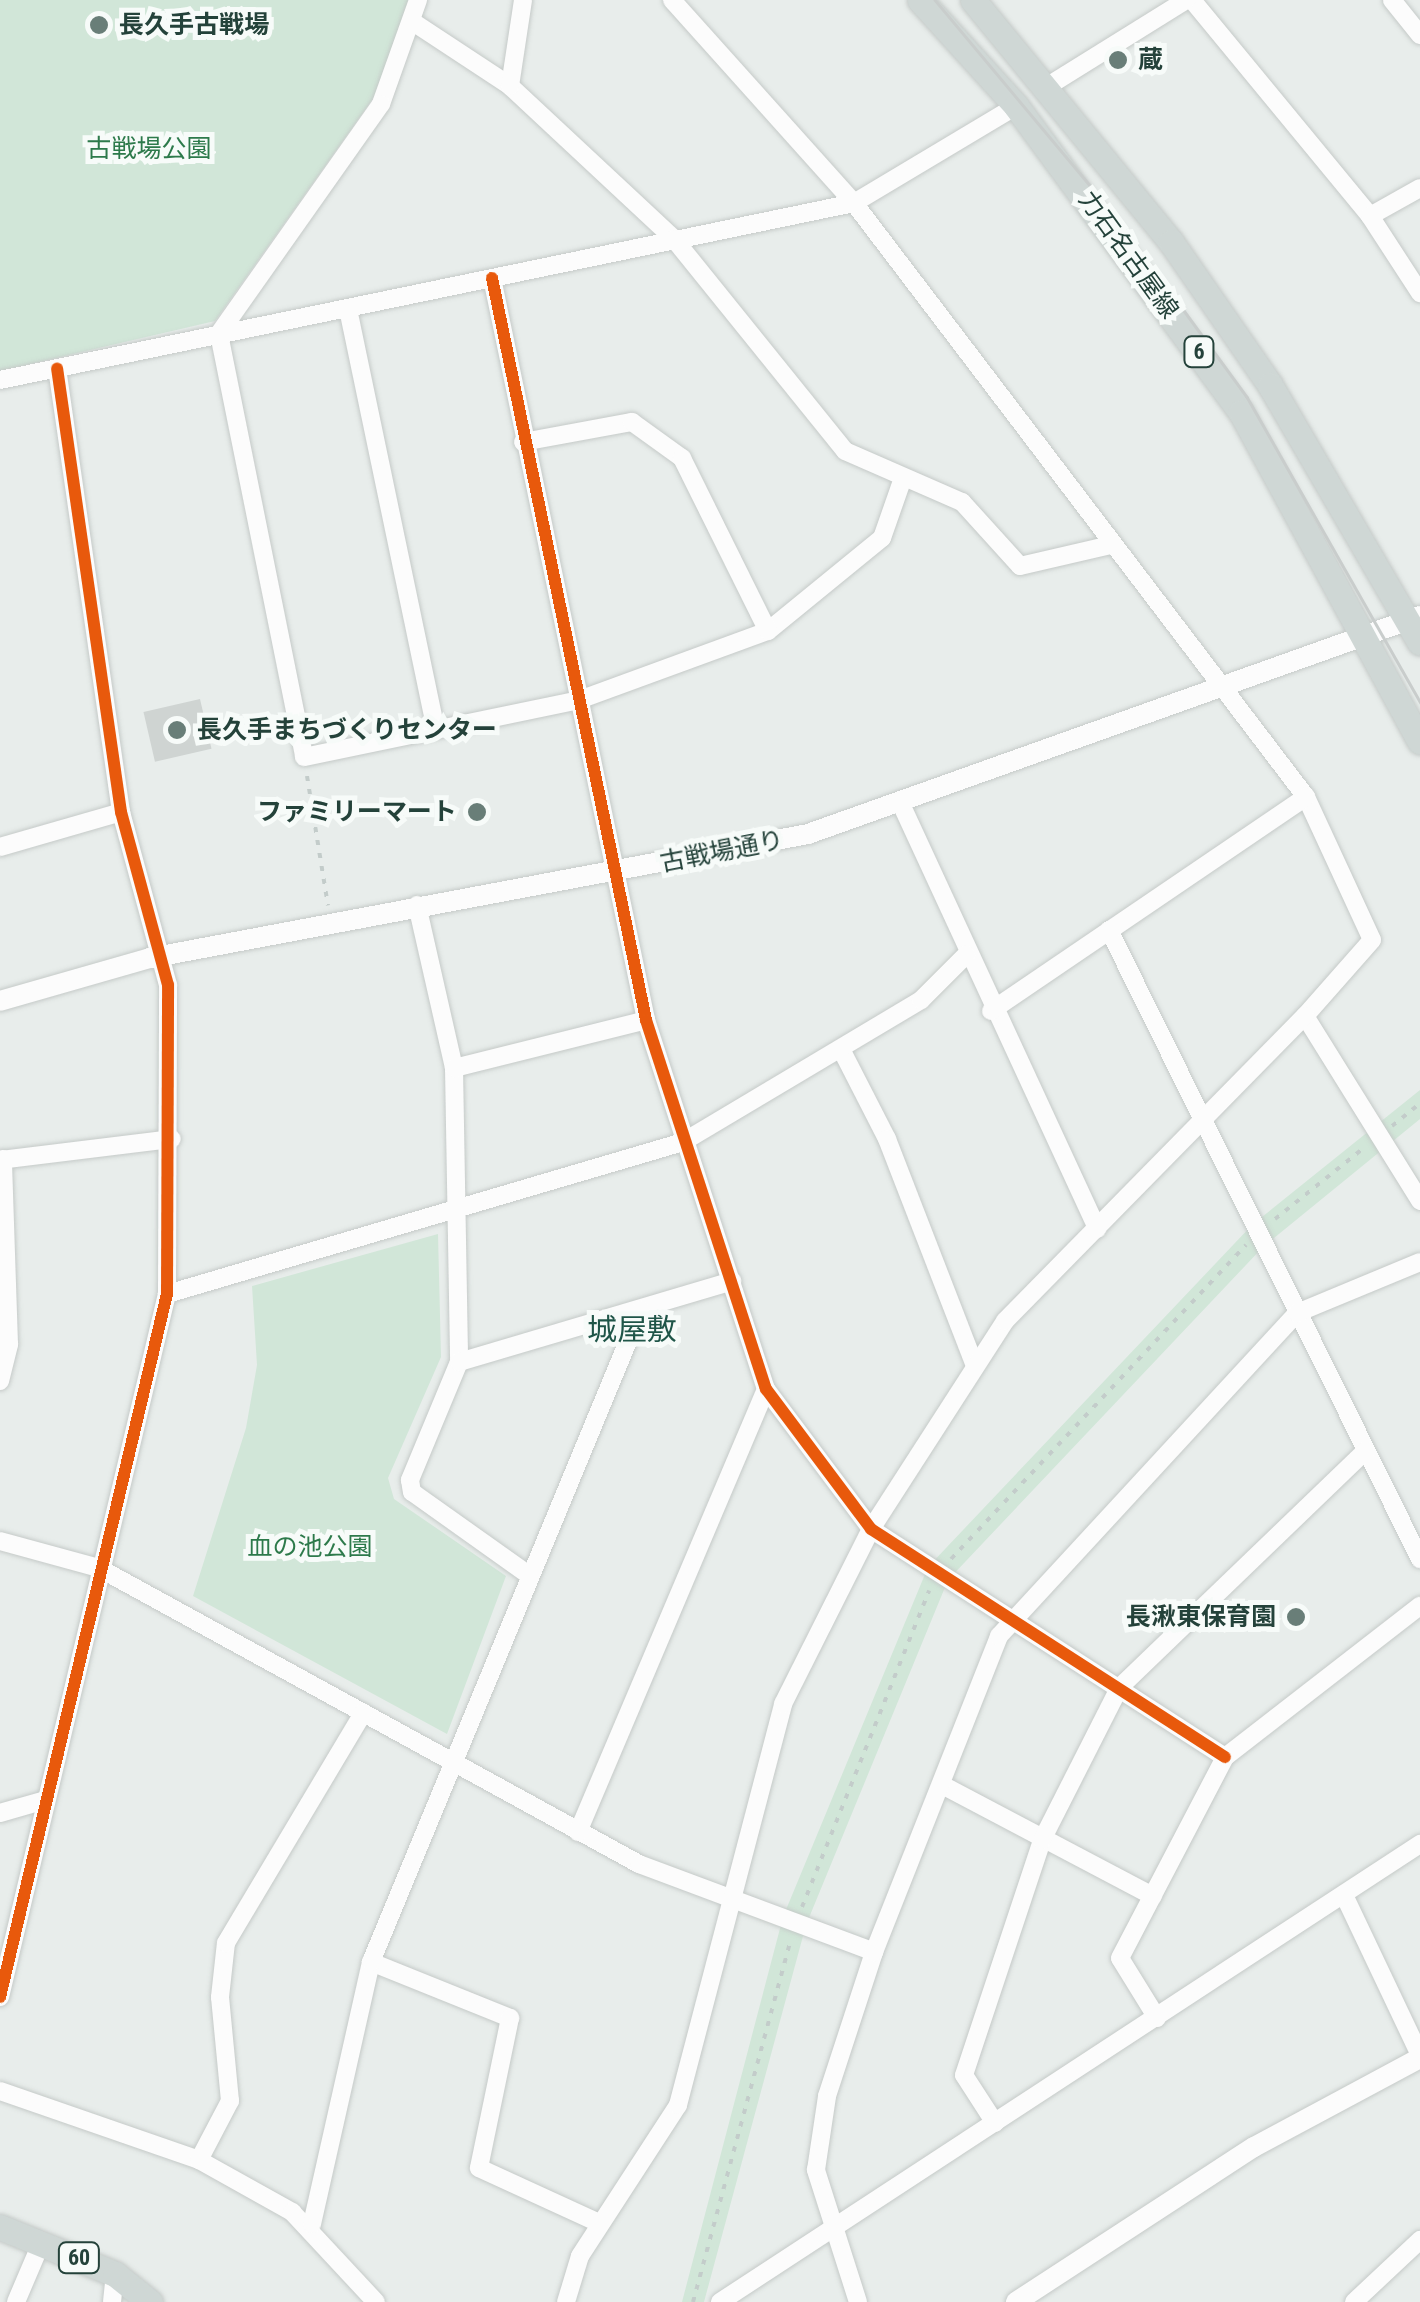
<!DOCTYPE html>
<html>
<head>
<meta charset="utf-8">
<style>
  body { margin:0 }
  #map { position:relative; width:1420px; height:2302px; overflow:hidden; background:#e8edeb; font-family:"Roboto Condensed","Noto Sans JP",sans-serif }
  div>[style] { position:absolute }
  .green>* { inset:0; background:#d1e6d8 }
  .building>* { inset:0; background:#cfd4d2; transform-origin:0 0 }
  .path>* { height:4px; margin-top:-2px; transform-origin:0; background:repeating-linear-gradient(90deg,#c3ccca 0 5px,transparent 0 13px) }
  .roads { filter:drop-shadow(0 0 2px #c5cac8) drop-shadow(0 0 2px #c5cac8) }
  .minor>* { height:18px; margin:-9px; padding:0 9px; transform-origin:9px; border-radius:9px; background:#fcfcfc }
  .tertiary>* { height:20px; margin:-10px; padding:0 10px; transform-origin:10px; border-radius:10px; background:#fcfcfc }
  .primary>* { height:25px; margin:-12.5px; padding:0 12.5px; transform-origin:12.5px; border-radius:12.5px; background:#cfd7d5 }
  .tram>* { height:2.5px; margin:-1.25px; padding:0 1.25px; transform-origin:1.25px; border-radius:1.25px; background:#c9cdcc }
  .cycleway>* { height:12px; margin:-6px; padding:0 6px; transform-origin:6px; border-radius:6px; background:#e8590c }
  .dots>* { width:28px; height:28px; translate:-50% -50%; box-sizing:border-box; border:5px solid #f7fbf9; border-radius:50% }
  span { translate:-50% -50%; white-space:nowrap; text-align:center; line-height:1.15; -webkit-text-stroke:10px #f7fbf9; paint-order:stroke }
  .shield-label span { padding:2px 8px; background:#f7fbf9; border:2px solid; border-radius:8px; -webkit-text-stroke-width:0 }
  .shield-label { font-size:22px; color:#24423a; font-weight:700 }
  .poi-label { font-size:25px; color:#24423a; font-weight:700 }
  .left { translate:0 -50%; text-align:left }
  .right { translate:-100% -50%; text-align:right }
  .park-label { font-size:25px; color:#2d7a4b }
  .street-label { font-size:25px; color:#24423a }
  .quarter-label { font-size:30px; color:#1f5548 }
</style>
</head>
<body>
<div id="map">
  <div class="green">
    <div style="clip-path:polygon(0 0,410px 0,374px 97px,215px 321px,0 371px)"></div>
    <div style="clip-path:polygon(1420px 1090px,1420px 1119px,1263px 1247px,948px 1580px,806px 1925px,704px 2302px,682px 2302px,783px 1917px,928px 1567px,1252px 1225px)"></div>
    <div style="clip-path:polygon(438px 1234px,441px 1357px,388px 1478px,394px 1499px,506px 1576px,447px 1734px,193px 1596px,246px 1428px,257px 1365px,252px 1286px)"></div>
  </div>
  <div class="building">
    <div style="left:200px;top:699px;width:51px;height:58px;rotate:77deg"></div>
  </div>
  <div class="path">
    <div style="left:307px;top:776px;width:131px;rotate:80.8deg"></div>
    <div style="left:1392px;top:1126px;width:36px;rotate:-39deg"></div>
    <div style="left:1275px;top:1219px;width:115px;rotate:-38.7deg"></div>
    <div style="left:951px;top:1559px;width:431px;rotate:-46.8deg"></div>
    <div style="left:802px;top:1907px;width:341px;rotate:-68.1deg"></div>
    <div style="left:693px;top:2302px;width:375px;rotate:-74.9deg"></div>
  </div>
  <div class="roads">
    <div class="minor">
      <div style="left:418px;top:0;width:110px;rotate:109.6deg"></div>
      <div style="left:381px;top:104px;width:281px;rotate:125.2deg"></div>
      <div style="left:219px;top:334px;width:431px;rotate:78.6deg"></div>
      <div style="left:304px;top:757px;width:281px;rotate:-11.7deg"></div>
      <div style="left:579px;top:700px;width:201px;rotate:-20.1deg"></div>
      <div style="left:768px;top:631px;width:147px;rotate:-39.2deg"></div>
      <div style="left:882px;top:538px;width:64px;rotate:-70.7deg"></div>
      <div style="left:672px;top:0;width:273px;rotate:48.1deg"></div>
      <div style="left:854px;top:203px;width:746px;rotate:52.73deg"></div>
      <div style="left:1306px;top:797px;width:157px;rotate:65.2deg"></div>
      <div style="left:1372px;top:940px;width:101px;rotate:131.4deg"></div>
      <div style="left:1305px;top:1016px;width:218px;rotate:58.1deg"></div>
      <div style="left:1192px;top:0;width:280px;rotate:50.5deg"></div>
      <div style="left:1370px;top:216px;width:92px;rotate:57deg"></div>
      <div style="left:1392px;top:0;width:45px;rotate:51.3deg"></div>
      <div style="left:413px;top:22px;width:116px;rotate:33.4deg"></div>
      <div style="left:510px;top:86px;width:224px;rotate:43deg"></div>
      <div style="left:674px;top:239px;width:272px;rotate:51.1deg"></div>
      <div style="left:845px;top:451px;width:128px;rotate:23.6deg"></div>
      <div style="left:962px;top:502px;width:86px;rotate:47.8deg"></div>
      <div style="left:1020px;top:566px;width:92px;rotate:-13.1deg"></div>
      <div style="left:510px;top:86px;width:87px;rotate:-81.4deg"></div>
      <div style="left:1048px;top:86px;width:163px;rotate:-31.9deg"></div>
      <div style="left:1370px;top:216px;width:57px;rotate:-29.2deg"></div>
      <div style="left:492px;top:278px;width:758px;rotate:78.27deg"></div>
      <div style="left:646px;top:1020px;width:388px;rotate:72deg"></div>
      <div style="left:766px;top:1389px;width:175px;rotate:53.1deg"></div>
      <div style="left:871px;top:1529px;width:421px;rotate:32.8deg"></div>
      <div style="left:348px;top:309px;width:426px;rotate:78.2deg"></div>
      <div style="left:0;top:380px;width:872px;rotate:-11.71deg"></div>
      <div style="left:854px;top:203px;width:189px;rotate:-30.9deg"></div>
      <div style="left:523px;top:442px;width:111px;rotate:-10.4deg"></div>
      <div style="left:632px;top:422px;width:62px;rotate:35.8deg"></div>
      <div style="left:682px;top:458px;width:193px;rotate:63.6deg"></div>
      <div style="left:901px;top:804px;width:468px;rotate:65.2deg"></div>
      <div style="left:0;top:847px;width:126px;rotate:-16.1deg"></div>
      <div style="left:417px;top:905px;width:167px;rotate:77.2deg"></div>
      <div style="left:454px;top:1068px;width:294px;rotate:89deg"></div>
      <div style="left:459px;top:1362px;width:128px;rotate:112.6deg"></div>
      <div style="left:410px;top:1480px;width:12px;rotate:81deg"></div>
      <div style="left:412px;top:1492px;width:140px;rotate:35.4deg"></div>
      <div style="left:1109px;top:930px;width:702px;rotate:63.69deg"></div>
      <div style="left:991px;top:1011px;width:381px;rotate:-34.2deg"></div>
      <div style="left:841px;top:1049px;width:101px;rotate:62.9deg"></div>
      <div style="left:887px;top:1139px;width:243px;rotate:68.8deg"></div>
      <div style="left:454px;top:1068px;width:198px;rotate:-14deg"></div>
      <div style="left:0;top:1160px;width:173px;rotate:-7deg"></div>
      <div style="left:167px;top:1294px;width:538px;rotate:-16.41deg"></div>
      <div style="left:683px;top:1142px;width:277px;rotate:-30.8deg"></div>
      <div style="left:921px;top:1000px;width:64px;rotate:-45deg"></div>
      <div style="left:459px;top:1362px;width:285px;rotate:-16.5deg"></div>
      <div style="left:0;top:1381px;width:38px;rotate:-76deg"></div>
      <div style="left:9px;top:1344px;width:185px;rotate:-91.9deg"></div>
      <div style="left:0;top:1541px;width:103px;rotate:15.3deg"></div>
      <div style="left:99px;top:1568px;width:616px;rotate:28.73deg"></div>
      <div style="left:639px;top:1864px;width:251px;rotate:20.5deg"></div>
      <div style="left:944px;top:1786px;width:236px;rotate:27.8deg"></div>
      <div style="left:0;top:1813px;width:44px;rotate:-15.9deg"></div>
      <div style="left:578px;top:1832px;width:481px;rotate:-67deg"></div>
      <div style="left:1344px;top:1895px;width:177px;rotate:64.6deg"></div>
      <div style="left:371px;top:1962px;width:150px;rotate:21.9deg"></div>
      <div style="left:510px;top:2018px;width:153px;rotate:101.7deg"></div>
      <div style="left:479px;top:2168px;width:132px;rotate:24.6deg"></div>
      <div style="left:0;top:1997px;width:723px;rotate:-76.64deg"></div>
      <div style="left:167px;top:1294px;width:309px;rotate:-89.8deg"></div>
      <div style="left:168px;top:985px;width:179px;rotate:-105.2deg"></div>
      <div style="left:121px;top:812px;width:448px;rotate:-98.2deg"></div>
      <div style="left:1157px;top:2018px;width:70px;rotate:-121.7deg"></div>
      <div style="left:1120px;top:1958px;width:227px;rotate:-62.4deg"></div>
      <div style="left:1225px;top:1757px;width:247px;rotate:-37.8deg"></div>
      <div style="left:0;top:2091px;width:211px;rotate:19.1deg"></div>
      <div style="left:199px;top:2160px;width:107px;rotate:29.2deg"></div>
      <div style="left:292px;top:2212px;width:123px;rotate:47deg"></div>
      <div style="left:995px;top:2123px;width:57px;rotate:-122.9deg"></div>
      <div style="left:964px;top:2075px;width:248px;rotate:-71.6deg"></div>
      <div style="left:1042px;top:1840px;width:170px;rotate:-63.1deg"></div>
      <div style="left:1119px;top:1688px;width:342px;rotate:-43.9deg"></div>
      <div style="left:199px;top:2160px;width:67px;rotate:-62.3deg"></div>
      <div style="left:230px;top:2101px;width:104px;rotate:-95.5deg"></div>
      <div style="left:220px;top:1997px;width:54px;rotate:-83.7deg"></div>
      <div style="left:226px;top:1943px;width:268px;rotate:-59.2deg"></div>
      <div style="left:312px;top:2224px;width:269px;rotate:-77.3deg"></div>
      <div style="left:371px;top:1962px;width:706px;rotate:-67.51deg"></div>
      <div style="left:16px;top:2302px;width:66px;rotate:-66.9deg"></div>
      <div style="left:112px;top:2302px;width:28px;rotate:-84deg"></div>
      <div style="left:566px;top:2302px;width:48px;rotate:-73.1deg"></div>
      <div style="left:580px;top:2256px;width:180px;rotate:-57deg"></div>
      <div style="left:678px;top:2105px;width:415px;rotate:-75.3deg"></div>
      <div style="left:783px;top:1704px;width:196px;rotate:-63.3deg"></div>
      <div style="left:871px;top:1529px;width:247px;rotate:-57.2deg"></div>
      <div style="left:1005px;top:1321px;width:428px;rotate:-45.5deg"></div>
      <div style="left:720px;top:2302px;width:837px;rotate:-33.2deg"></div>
      <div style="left:858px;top:2302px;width:139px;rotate:-107.7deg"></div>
      <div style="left:816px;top:2170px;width:75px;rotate:-81.5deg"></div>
      <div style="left:827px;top:2096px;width:151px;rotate:-71.9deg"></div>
      <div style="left:874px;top:1952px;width:340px;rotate:-68.4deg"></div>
      <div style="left:999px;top:1636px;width:439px;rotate:-47.3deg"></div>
      <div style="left:1297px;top:1313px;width:133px;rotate:-22.5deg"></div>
      <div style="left:1354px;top:2302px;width:91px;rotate:-43.2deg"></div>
    </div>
    <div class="tertiary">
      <div style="left:0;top:1001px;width:156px;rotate:-16deg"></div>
      <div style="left:150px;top:958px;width:670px;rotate:-10.67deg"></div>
      <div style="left:808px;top:834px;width:650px;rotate:-19.61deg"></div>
      <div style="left:1016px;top:2302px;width:284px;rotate:-33.1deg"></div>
      <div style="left:1254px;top:2147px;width:188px;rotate:-28.2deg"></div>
    </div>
    <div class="primary">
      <div style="left:920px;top:0;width:143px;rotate:47.8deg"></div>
      <div style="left:1016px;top:106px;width:380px;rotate:53.7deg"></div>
      <div style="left:1241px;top:412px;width:375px;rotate:61.5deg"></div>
      <div style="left:973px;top:0;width:313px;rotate:50.7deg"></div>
      <div style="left:1171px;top:242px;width:174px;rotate:55.3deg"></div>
      <div style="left:1270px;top:385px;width:298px;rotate:59.8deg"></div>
      <div style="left:0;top:2227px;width:124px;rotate:22.2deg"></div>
      <div style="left:115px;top:2274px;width:45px;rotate:38.7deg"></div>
    </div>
  </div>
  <div class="tram">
    <div style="left:935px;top:0;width:273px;rotate:50.1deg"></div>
    <div style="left:1110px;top:209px;width:233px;rotate:53.9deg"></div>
    <div style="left:1247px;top:397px;width:351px;rotate:60.4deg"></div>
  </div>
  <div class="cycleway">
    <div style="left:492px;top:278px;width:758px;rotate:78.27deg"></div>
    <div style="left:646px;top:1020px;width:388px;rotate:72deg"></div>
    <div style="left:766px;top:1389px;width:175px;rotate:53.1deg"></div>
    <div style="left:871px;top:1529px;width:421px;rotate:32.8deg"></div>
    <div style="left:0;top:1997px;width:723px;rotate:-76.64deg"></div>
    <div style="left:167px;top:1294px;width:309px;rotate:-89.8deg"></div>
    <div style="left:168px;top:985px;width:179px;rotate:-105.2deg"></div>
    <div style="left:121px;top:812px;width:448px;rotate:-98.2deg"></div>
  </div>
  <div class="dots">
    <div style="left:99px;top:25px;background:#697e78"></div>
    <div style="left:1118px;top:60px;background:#697e78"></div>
    <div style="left:177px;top:730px;background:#697e78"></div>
    <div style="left:477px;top:812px;background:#697e78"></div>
    <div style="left:1296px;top:1617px;background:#697e78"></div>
  </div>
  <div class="shield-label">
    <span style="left:1199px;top:352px">6</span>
    <span style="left:79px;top:2258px">60</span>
  </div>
  <div class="poi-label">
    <span class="left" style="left:119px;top:25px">長久手古戦場</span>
    <span class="left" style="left:1138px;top:60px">蔵</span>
    <span class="left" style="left:197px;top:730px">長久手まちづくりセンター</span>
    <span class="right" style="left:457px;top:812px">ファミリーマート</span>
    <span class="right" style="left:1276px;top:1617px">長湫東保育園</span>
  </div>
  <div class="park-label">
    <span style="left:149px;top:149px">古戦場公園</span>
    <span style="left:310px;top:1547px">血の池公園</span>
  </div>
  <div class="street-label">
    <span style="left:1128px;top:255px;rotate:54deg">力石名古屋線</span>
    <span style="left:722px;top:852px;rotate:-11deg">古戦場通り</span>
  </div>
  <div class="quarter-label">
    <span style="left:632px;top:1330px">城屋敷</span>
  </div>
</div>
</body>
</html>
